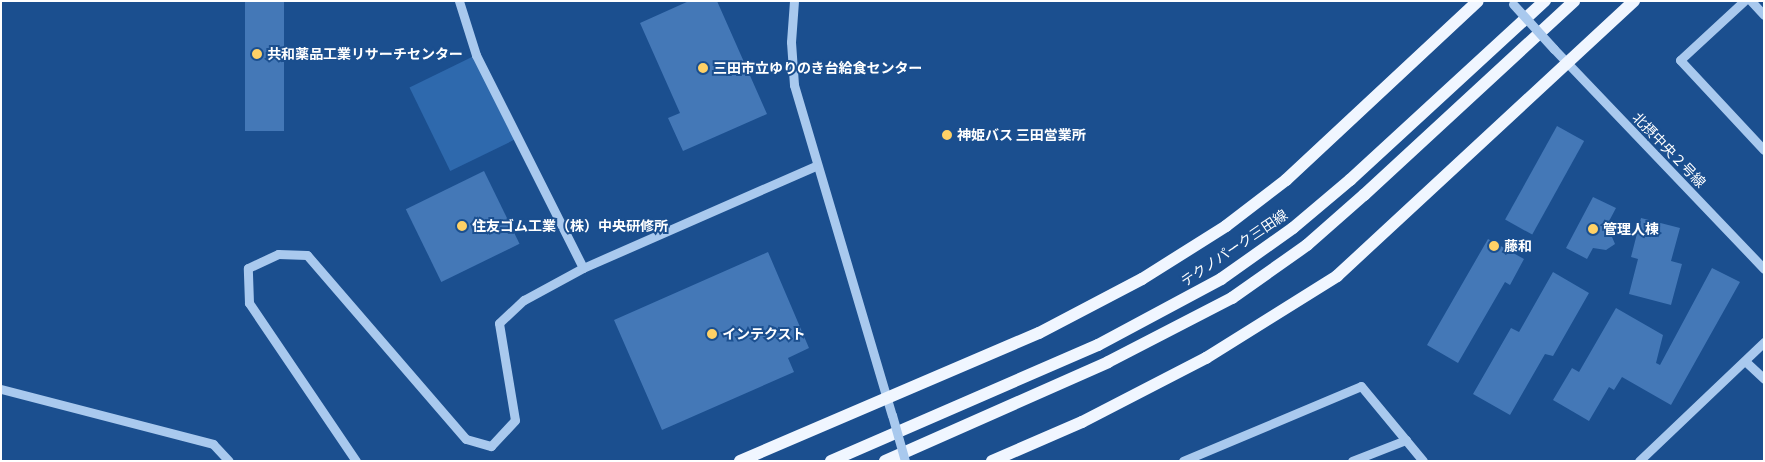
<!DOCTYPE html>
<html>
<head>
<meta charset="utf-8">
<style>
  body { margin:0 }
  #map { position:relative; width:1765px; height:462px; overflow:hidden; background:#1b4f8f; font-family:Commissioner,"Noto Sans JP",sans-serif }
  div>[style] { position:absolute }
  .green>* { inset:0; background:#2e69ad; transform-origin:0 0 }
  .building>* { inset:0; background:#4478b7; transform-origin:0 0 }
  .minor>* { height:9px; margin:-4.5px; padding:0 4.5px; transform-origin:4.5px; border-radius:4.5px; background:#a9c9ee }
  .major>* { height:12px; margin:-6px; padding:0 6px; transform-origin:6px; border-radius:6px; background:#f0f6ff }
  .minor-bridge>* { height:9px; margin:-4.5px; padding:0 4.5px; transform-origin:4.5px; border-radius:4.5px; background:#a9c9ee }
  .dots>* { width:14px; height:14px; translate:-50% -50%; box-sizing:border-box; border:2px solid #1b4f8f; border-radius:50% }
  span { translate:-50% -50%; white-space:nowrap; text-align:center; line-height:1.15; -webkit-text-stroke:4px #1b4f8f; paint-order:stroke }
  .poi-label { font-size:14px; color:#fff; font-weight:700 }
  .left { translate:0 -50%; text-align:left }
  .street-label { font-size:14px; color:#fff }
  .frame { position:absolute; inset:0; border:2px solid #fff; pointer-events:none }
</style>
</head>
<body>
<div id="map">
  <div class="green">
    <div style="left:476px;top:55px;width:93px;height:74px;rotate:64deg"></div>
  </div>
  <div class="building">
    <div style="left:245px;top:1px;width:39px;height:130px"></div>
    <div style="clip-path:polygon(689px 1px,717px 1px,767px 114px,683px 151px,668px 118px,680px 113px,640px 23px)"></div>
    <div style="left:1557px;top:126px;width:31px;height:107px;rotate:29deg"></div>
    <div style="left:484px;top:171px;width:81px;height:87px;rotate:64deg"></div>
    <div style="clip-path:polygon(1593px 197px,1616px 208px,1607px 225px,1615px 244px,1606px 250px,1593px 248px,1587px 259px,1566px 248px)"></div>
    <div style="clip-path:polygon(1641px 218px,1680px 228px,1671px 261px,1682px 264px,1671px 305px,1629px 294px,1638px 259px,1631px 257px)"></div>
    <div style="clip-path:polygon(1488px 239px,1524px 259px,1510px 285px,1505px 282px,1458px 363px,1427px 345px)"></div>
    <div style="clip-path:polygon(768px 252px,809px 348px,788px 358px,794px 372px,662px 430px,614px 320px)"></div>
    <div style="clip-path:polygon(1712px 268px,1740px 282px,1671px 405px,1622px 377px,1614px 390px,1609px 387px,1589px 421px,1553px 400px,1572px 368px,1579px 372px,1616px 308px,1663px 335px,1656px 363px,1660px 365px)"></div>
    <div style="clip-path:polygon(1553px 272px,1589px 293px,1553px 356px,1545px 354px,1510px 415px,1473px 394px,1511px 328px,1519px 332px)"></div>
  </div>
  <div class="minor">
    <div style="left:459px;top:1px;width:57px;rotate:72.5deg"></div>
    <div style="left:476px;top:55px;width:238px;rotate:63.3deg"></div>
    <div style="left:794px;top:1px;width:41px;rotate:94.2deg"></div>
    <div style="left:791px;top:42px;width:43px;rotate:86deg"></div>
    <div style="left:794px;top:85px;width:344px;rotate:73.5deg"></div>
    <div style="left:1744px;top:1px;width:87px;rotate:137.3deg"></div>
    <div style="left:1680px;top:60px;width:123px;rotate:47deg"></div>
    <div style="left:1751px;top:1px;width:19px;rotate:47deg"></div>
    <div style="left:1554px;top:49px;width:304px;rotate:46.3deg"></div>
    <div style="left:1745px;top:361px;width:26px;rotate:43deg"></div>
    <div style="left:1px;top:389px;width:219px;rotate:14.5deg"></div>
    <div style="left:213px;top:444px;width:23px;rotate:47deg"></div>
    <div style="left:356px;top:461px;width:191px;rotate:-124.1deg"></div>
    <div style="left:249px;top:303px;width:35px;rotate:-92deg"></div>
    <div style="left:248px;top:268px;width:33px;rotate:-25deg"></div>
    <div style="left:278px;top:254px;width:29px;rotate:2deg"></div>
    <div style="left:307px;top:255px;width:243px;rotate:49.2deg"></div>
    <div style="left:466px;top:439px;width:26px;rotate:16deg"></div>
    <div style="left:491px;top:446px;width:35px;rotate:-47deg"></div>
    <div style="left:515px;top:420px;width:98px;rotate:-99.4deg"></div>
    <div style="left:499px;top:323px;width:34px;rotate:-43deg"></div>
    <div style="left:524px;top:300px;width:67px;rotate:-28.5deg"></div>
    <div style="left:583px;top:268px;width:253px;rotate:-23.7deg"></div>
    <div style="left:1183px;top:461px;width:193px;rotate:-22.8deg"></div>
    <div style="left:1361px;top:386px;width:97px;rotate:50.4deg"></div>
    <div style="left:1352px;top:461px;width:58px;rotate:-21.3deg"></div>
    <div style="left:1639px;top:461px;width:173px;rotate:-43.6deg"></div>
  </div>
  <div class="major">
    <div style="left:740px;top:461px;width:325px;rotate:-23.2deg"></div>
    <div style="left:1039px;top:333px;width:116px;rotate:-27.7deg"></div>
    <div style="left:1142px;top:279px;width:99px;rotate:-32.2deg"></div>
    <div style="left:1226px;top:226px;width:76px;rotate:-37.5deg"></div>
    <div style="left:1286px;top:180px;width:262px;rotate:-43deg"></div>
    <div style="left:831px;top:461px;width:291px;rotate:-23.5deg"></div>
    <div style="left:1098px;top:345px;width:140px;rotate:-28.2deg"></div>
    <div style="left:1221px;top:279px;width:88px;rotate:-35.3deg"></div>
    <div style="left:1293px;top:228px;width:75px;rotate:-40.1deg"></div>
    <div style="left:1350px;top:180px;width:265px;rotate:-42.6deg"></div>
    <div style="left:885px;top:461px;width:244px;rotate:-23.9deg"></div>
    <div style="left:1108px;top:362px;width:140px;rotate:-27.3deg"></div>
    <div style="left:1232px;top:298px;width:92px;rotate:-35.2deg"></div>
    <div style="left:1307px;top:245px;width:76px;rotate:-41.3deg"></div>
    <div style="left:1364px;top:195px;width:286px;rotate:-42.7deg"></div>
    <div style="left:992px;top:461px;width:98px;rotate:-23.4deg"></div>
    <div style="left:1082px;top:422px;width:140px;rotate:-27.3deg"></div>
    <div style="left:1206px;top:358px;width:155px;rotate:-32deg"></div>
    <div style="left:1337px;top:276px;width:405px;rotate:-42.8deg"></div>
  </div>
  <div class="minor-bridge">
    <div style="left:1513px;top:4px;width:61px;rotate:47.7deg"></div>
    <div style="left:892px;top:415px;width:48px;rotate:74.2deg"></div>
  </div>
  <div class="dots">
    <div style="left:257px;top:54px;background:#ffd166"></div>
    <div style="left:703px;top:68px;background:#ffd166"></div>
    <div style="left:947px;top:135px;background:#ffd166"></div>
    <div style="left:462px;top:226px;background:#ffd166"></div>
    <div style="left:1593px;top:229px;background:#ffd166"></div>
    <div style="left:1494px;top:246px;background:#ffd166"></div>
    <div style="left:712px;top:334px;background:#ffd166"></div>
  </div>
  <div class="poi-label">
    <span class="left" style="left:267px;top:54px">共和薬品工業リサーチセンター</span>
    <span class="left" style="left:713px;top:68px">三田市立ゆりのき台給食センター</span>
    <span class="left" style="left:957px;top:135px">神姫バス 三田営業所</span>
    <span class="left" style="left:472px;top:226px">住友ゴム工業（株）中央研修所</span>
    <span class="left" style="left:1603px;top:229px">管理人棟</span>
    <span class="left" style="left:1504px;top:246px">藤和</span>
    <span class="left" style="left:722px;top:334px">インテクスト</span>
  </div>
  <div class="street-label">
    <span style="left:1669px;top:150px;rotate:46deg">北摂中央２号線</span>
    <span style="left:1234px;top:248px;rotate:-34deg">テクノパーク三田線</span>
  </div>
  <div class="frame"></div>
</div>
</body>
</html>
